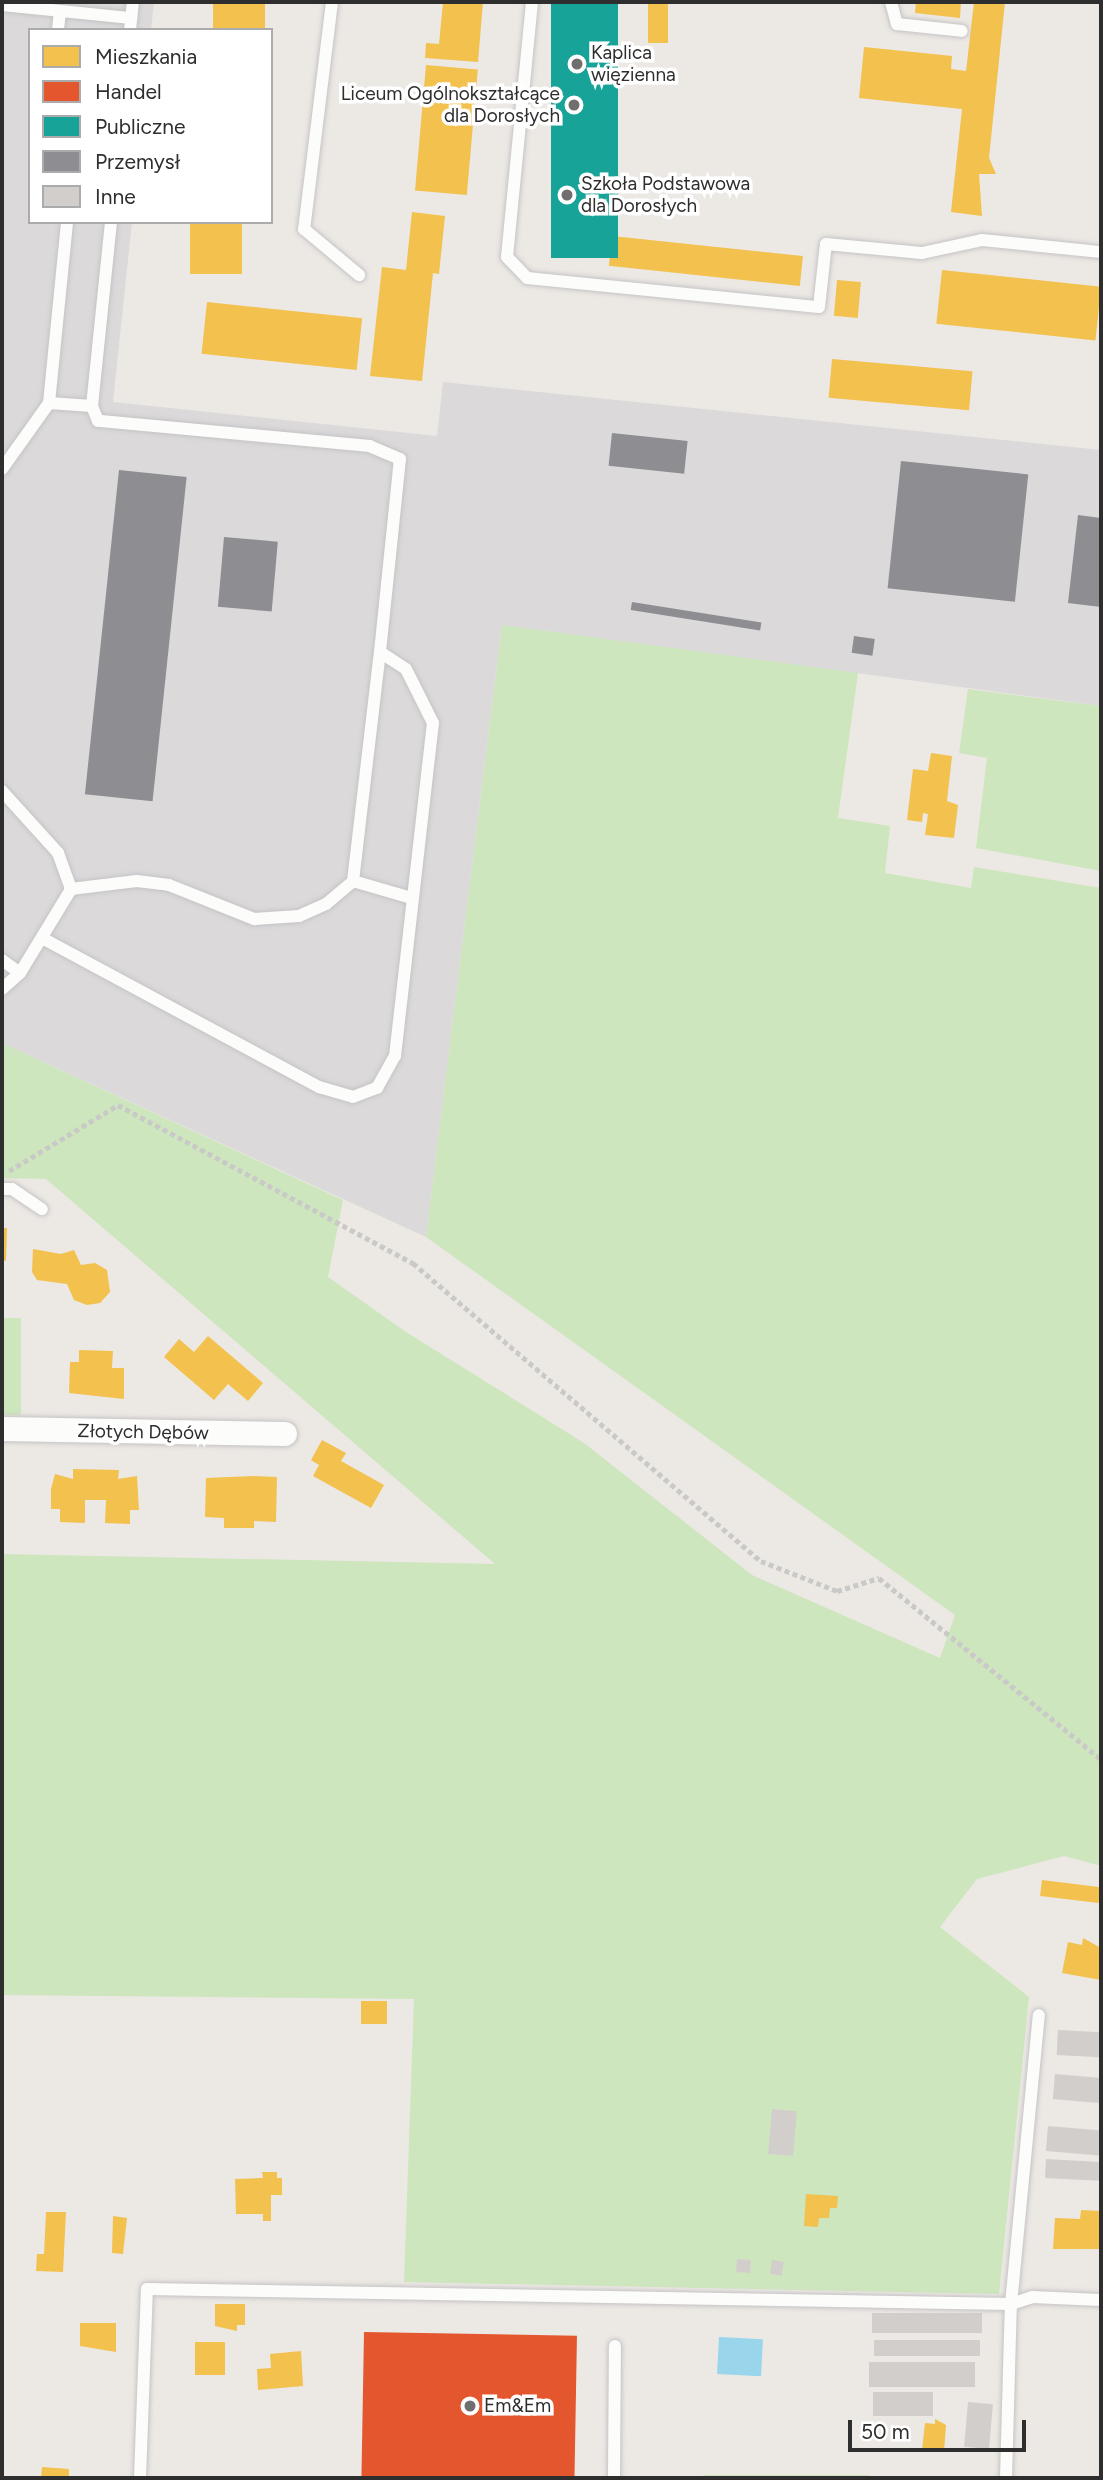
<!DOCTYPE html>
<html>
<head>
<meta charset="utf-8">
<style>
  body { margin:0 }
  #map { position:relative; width:1103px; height:2480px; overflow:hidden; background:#ece8e4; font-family:Figtree,sans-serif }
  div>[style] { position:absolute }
  .industrial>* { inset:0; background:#dcd9db }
  .green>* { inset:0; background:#cee6be; transform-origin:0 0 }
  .water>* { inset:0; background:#99d6ec; transform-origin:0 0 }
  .homes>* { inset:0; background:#f2c14e; transform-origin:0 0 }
  .shops>* { inset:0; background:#e4572e; transform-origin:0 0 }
  .public>* { inset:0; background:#17a398; transform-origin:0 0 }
  .industry>* { inset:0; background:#8d8d92; transform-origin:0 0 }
  .building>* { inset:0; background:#d1cecb; transform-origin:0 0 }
  .path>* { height:4.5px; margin-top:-2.25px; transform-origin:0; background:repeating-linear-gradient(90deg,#c9c9c8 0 5px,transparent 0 8.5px) }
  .roads { filter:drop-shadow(0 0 2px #c5c4c5) drop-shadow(0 0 2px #c5c4c5) }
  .lane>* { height:12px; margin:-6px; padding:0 6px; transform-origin:6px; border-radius:6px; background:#fcfcfb }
  .street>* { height:24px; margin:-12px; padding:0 12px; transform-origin:12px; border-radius:12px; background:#fcfcfb }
  .dots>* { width:19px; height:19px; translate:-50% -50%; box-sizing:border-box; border:4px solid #fff; border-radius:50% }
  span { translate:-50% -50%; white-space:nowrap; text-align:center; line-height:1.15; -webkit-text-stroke:7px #fff; paint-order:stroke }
  .poi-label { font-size:19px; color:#2e2e2e }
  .left { translate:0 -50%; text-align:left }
  .right { translate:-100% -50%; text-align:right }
  .street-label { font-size:19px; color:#2e2e2e }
  .frame { position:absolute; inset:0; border:4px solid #2e2e2e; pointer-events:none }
  .legend { position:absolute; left:28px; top:28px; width:245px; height:196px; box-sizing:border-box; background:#fff; border:2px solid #ababab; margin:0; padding:9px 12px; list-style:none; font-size:21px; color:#2e2e2e }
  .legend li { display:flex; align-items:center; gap:14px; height:35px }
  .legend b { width:35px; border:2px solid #ababab }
  .scale { position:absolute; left:848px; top:2420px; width:178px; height:32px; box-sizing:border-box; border:4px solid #2e2e2e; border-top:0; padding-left:9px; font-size:21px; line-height:24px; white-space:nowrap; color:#2e2e2e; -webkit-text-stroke:5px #fff; paint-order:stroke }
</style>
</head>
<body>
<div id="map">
  <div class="industrial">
    <div style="clip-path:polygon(2px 2px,154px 2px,151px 30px,30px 30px,30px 222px,132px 222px,113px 402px,437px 436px,443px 382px,1101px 450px,1101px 706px,502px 625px,426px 1237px,2px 1043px)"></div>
  </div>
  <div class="green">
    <div style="clip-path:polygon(502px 625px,858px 673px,838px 818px,890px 826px,885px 873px,971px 888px,974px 867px,1101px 888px,1101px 1866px,1064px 1856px,977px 1879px,940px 1927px,1029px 1997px,999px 2294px,404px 2282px,414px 1999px,2px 1995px,2px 1554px,495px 1564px,46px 1179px,2px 1178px,2px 1043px,343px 1200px,328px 1277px,406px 1332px,584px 1443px,752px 1575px,940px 1658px,955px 1615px,426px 1237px)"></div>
    <div style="clip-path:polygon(968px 689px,1101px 706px,1101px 871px,976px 848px,987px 758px,959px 753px)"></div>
    <div style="left:2px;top:1318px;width:19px;height:97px"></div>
    <div style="left:703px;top:2475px;width:166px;height:3px"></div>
  </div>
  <div class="water">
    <div style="left:719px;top:2337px;width:44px;height:37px;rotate:3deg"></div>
  </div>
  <div class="homes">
    <div style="left:213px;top:2px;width:52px;height:28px"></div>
    <div style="clip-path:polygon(443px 2px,483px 2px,478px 62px,425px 58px,426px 43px,439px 44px)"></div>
    <div style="left:648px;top:2px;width:20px;height:41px"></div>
    <div style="clip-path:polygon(916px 2px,961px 2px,960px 18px,915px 13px)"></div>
    <div style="clip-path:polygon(974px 2px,1005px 2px,989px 158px,996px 174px,979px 174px,982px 216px,951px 212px,962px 109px,859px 98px,864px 47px,952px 56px,951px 69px,966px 71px)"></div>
    <div style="left:426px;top:65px;width:52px;height:126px;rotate:5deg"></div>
    <div style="clip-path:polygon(412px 212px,445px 216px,439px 274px,433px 273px,422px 381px,370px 376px,382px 267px,406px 270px)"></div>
    <div style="left:190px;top:222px;width:52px;height:52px"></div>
    <div style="left:612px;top:236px;width:192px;height:30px;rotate:6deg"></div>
    <div style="left:942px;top:270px;width:160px;height:54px;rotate:6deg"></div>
    <div style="left:837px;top:280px;width:24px;height:36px;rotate:5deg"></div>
    <div style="left:207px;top:302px;width:156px;height:52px;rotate:6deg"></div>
    <div style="left:832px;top:359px;width:141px;height:39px;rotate:5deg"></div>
    <div style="clip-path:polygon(931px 753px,952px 756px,947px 801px,958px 805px,954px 838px,925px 835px,928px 814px,923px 813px,922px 822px,907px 820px,913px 769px,928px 771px)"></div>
    <div style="clip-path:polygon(2px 1228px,7px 1228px,6px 1261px,2px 1260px)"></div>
    <div style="clip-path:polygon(33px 1249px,61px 1254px,74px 1250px,81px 1265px,95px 1263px,107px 1270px,110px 1292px,100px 1303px,87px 1305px,74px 1300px,67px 1284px,37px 1280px,32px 1272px)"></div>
    <div style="clip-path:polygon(208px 1336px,263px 1383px,248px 1401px,228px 1384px,214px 1400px,164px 1357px,179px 1339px,194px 1352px)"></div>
    <div style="clip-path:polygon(79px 1350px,113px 1351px,112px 1368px,124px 1368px,124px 1399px,69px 1393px,70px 1362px,79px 1362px)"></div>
    <div style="clip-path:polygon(322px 1440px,346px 1453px,341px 1461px,384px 1485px,371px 1508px,313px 1476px,319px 1465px,311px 1460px)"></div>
    <div style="clip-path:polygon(73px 1469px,119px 1470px,118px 1479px,137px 1476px,139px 1510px,130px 1510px,130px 1524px,105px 1523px,106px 1500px,85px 1500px,85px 1523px,60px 1522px,60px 1509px,51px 1509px,51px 1489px,55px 1474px,73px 1479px)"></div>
    <div style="clip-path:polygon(253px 1476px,277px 1477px,276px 1522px,254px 1521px,254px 1528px,224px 1528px,224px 1518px,205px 1517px,206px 1478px)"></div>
    <div style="left:1042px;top:1880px;width:59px;height:16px;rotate:7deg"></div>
    <div style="clip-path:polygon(1083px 1938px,1101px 1948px,1101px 1980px,1062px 1973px,1068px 1942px,1082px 1945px)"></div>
    <div style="left:361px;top:2001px;width:26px;height:23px"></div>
    <div style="clip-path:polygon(262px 2172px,277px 2172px,277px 2178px,282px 2178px,282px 2195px,271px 2195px,271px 2221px,263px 2221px,263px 2214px,236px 2214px,235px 2179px,263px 2178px)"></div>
    <div style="clip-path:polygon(806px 2194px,838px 2196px,837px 2208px,830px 2208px,829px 2218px,819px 2218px,818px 2227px,804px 2226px)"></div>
    <div style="clip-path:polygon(1081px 2210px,1101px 2211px,1101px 2249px,1053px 2249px,1055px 2218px,1080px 2219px)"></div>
    <div style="clip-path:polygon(46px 2212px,66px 2212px,63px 2272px,36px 2271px,37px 2254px,44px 2254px)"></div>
    <div style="clip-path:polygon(113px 2216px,127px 2218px,123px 2254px,112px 2253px)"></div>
    <div style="clip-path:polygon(215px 2304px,245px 2304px,245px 2325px,237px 2325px,237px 2331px,215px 2326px)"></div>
    <div style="clip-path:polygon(80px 2323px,116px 2323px,116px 2352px,80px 2346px)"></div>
    <div style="left:195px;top:2342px;width:30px;height:33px"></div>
    <div style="clip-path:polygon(301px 2351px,303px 2386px,258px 2390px,257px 2369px,271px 2368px,270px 2354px)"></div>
    <div style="clip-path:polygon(935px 2419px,946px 2425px,944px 2452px,922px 2450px,925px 2423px,935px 2424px)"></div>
    <div style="clip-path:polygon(42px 2467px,69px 2469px,69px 2478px,41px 2478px)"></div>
  </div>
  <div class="shops">
    <div style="left:364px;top:2332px;width:213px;height:146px;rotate:1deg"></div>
  </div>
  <div class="public">
    <div style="left:551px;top:2px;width:67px;height:256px"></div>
  </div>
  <div class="industry">
    <div style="left:612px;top:433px;width:76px;height:33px;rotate:6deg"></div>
    <div style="left:901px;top:461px;width:128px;height:128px;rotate:6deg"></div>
    <div style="left:119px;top:470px;width:68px;height:326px;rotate:6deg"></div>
    <div style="clip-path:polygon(1078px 515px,1101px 518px,1101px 607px,1068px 603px)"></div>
    <div style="left:224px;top:537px;width:54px;height:70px;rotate:5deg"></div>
    <div style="left:632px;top:602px;width:131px;height:8px;rotate:9deg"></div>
    <div style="left:854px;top:636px;width:21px;height:17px;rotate:8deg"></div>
  </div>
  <div class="building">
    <div style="left:1058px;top:2030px;width:43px;height:25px;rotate:3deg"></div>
    <div style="left:1055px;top:2074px;width:46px;height:25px;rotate:5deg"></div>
    <div style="left:772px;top:2109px;width:25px;height:45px;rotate:5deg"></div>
    <div style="left:1048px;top:2126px;width:53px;height:25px;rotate:5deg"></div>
    <div style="left:1046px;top:2159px;width:55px;height:19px;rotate:3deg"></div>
    <div style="left:737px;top:2259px;width:14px;height:13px;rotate:4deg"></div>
    <div style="left:772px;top:2260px;width:12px;height:14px;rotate:9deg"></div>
    <div style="left:872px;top:2313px;width:110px;height:20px"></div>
    <div style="left:980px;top:2340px;width:16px;height:106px;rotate:90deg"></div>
    <div style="left:869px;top:2362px;width:106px;height:25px"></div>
    <div style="left:873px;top:2392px;width:60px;height:24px"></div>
    <div style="left:968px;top:2402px;width:25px;height:45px;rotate:5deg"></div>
  </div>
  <div class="path">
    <div style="left:9px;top:1171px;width:127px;rotate:-31.2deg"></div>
    <div style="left:118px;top:1105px;width:335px;rotate:28.2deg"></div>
    <div style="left:413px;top:1263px;width:458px;rotate:40.6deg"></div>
    <div style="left:761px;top:1561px;width:82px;rotate:21.5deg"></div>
    <div style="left:837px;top:1591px;width:44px;rotate:-17.2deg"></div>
    <div style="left:879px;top:1578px;width:286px;rotate:39.2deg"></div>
  </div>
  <div class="roads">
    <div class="lane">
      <div style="left:332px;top:2px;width:229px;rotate:97deg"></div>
      <div style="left:304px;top:229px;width:72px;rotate:39.9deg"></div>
      <div style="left:532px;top:2px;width:256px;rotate:95.6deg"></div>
      <div style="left:507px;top:257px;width:29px;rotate:46deg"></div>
      <div style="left:527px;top:278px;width:293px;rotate:5.7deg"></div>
      <div style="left:819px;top:307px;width:63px;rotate:-83.7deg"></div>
      <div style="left:826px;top:244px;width:96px;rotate:5.4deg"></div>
      <div style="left:922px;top:253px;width:61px;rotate:-12.2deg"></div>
      <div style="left:982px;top:240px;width:120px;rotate:5.8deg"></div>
      <div style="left:891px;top:2px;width:23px;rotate:75deg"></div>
      <div style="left:897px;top:24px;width:65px;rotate:6.1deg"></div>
      <div style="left:2px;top:5px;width:130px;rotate:5.8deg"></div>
      <div style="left:58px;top:30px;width:19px;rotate:-84deg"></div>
      <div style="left:130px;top:30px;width:28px;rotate:-84deg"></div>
      <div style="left:49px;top:403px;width:182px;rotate:-84.3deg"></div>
      <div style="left:2px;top:469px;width:81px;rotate:-54.5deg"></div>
      <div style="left:49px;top:403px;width:43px;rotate:4deg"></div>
      <div style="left:92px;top:406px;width:185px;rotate:-84.1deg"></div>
      <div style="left:2px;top:791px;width:84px;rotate:47.9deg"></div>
      <div style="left:58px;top:853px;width:38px;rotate:70deg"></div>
      <div style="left:353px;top:881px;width:60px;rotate:16.3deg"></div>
      <div style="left:71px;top:889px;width:66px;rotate:-6.9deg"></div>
      <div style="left:137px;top:881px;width:32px;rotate:7deg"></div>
      <div style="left:169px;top:885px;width:92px;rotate:21.8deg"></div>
      <div style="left:254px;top:919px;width:45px;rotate:-3.8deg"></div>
      <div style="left:299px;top:916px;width:30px;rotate:-24deg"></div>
      <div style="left:326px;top:904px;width:35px;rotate:-40deg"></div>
      <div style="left:353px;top:881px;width:231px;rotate:-83.3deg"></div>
      <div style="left:42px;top:938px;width:315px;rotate:28.3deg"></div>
      <div style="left:319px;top:1087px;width:35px;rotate:16deg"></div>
      <div style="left:353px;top:1097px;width:26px;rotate:-21deg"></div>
      <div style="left:377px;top:1088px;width:37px;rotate:-61deg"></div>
      <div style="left:395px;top:1056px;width:335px;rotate:-83.5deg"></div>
      <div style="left:433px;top:723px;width:60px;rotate:-116.6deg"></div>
      <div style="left:406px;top:669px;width:31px;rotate:-147deg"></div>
      <div style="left:380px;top:652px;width:194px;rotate:-84.1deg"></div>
      <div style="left:400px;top:459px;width:33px;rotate:-157deg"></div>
      <div style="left:370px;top:446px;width:273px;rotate:-174.7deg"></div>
      <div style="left:98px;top:421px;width:16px;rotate:-112deg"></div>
      <div style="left:2px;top:960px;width:22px;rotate:36deg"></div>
      <div style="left:20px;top:973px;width:98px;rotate:-58.7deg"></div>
      <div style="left:2px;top:989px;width:24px;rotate:-42deg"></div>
      <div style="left:2px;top:1189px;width:10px"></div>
      <div style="left:12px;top:1189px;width:36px;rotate:34deg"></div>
      <div style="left:140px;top:2478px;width:189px;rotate:-87.9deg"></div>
      <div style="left:147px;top:2289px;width:864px;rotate:0.99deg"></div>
      <div style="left:1011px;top:2304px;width:22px;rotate:-18deg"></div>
      <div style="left:1032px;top:2297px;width:69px;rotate:2.5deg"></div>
      <div style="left:614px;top:2478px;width:132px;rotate:-89.6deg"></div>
      <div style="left:1006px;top:2478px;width:174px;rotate:-88.4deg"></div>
      <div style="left:1011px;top:2304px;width:290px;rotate:-84.5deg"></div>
    </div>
    <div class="street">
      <div style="left:2px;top:1429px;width:283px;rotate:1deg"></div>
    </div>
  </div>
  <div class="dots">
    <div style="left:577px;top:64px;background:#706f6e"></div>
    <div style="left:574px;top:105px;background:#706f6e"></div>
    <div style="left:567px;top:195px;background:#706f6e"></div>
    <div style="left:470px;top:2406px;background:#706f6e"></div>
  </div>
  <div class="poi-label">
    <span class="left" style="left:591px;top:64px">Kaplica<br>więzienna</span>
    <span class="right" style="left:560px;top:105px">Liceum Ogólnokształcące<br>dla Dorosłych</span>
    <span class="left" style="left:581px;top:195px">Szkoła Podstawowa<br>dla Dorosłych</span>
    <span class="left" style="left:484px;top:2406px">Em&amp;Em</span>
  </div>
  <div class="street-label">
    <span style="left:143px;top:1432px;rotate:1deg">Złotych Dębów</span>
  </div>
  <div class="frame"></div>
  <ul class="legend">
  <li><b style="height:19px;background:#f2c14e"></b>Mieszkania</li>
  <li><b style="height:19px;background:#e4572e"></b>Handel</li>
  <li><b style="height:19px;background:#17a398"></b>Publiczne</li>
  <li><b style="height:19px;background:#8d8d92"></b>Przemysł</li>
  <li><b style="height:19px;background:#d1cecb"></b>Inne</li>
  </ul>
  <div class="scale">50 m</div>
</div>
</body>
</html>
